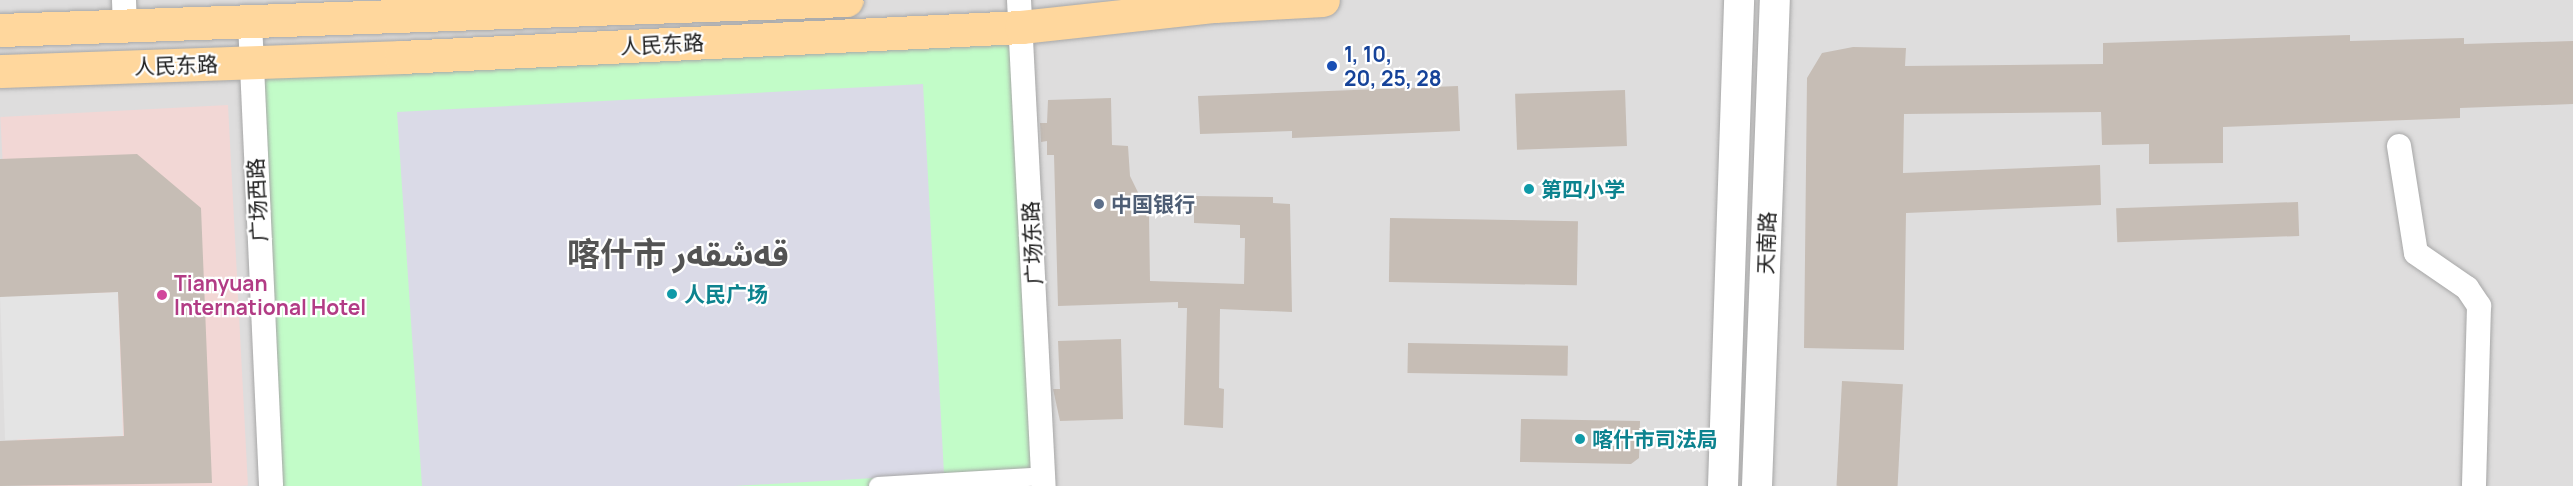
<!DOCTYPE html>
<html>
<head>
<meta charset="utf-8">
<style>
  body { margin:0 }
  #map { position:relative; width:2573px; height:486px; overflow:hidden; background:#f1ede6; font-family:Manrope,"Noto Sans Arabic","Noto Sans SC",sans-serif }
  div>[style] { position:absolute }
  .residential>* { inset:0; background:#dedddd; transform-origin:0 0 }
  .commercial>* { inset:0; background:#f2d7d5; transform-origin:0 0 }
  .park>* { inset:0; background:#c2fcc8; transform-origin:0 0 }
  .parking>* { inset:0; background:#e4e4e4; transform-origin:0 0 }
  .plaza>* { inset:0; background:#dadae7 }
  .building>* { inset:0; background:#c6bdb5; transform-origin:0 0 }
  .roads { filter:drop-shadow(0 0 2px #a7a7a7) drop-shadow(0 0 2px #a7a7a7) }
  .pedestrian>* { height:18px; margin:-9px; padding:0 9px; transform-origin:9px; border-radius:9px; background:#fff }
  .minor>* { height:24px; margin:-12px; padding:0 12px; transform-origin:12px; border-radius:12px; background:#fff }
  .tertiary>* { height:30px; margin:-15px; padding:0 15px; transform-origin:15px; border-radius:15px; background:#fff }
  .primary>* { height:33px; margin:-16.5px; padding:0 16.5px; transform-origin:16.5px; border-radius:16.5px; background:#ffd79d }
  .dots>* { width:16px; height:16px; translate:-50% -50%; box-sizing:border-box; border:3px solid #fff; border-radius:50% }
  span { translate:-50% -50%; white-space:nowrap; text-align:center; line-height:1.15; -webkit-text-stroke:4.5px #fff; paint-order:stroke }
  .street-label { font-size:21px; color:#202020 }
  .transit-label { font-size:21px; color:#164399; font-weight:700 }
  .left { translate:0 -50%; text-align:left }
  .culture-label { font-size:21px; color:#0d838f; font-weight:700 }
  .service-label { font-size:21px; color:#4e5e75; font-weight:700 }
  .hotel-label { font-size:21px; color:#b23c85; font-weight:700 }
  .town-label { font-size:33px; color:#535353; font-weight:700 }
</style>
</head>
<body>
<div id="map">
  <div class="residential">
    <div style="left:0;top:0;width:2573px;height:486px"></div>
  </div>
  <div class="commercial">
    <div style="left:228px;top:105px;width:381px;height:228px;rotate:87deg"></div>
  </div>
  <div class="park">
    <div style="left:1021px;top:27px;width:460px;height:771px;rotate:87deg"></div>
  </div>
  <div class="parking">
    <div style="left:118px;top:292px;width:144px;height:118px;rotate:88deg"></div>
  </div>
  <div class="plaza">
    <div style="clip-path:polygon(923px 84px,944px 474px,735px 486px,422px 486px,397px 112px)"></div>
  </div>
  <div class="building">
    <div style="clip-path:polygon(2350px 35px,2350px 41px,2464px 38px,2464px 44px,2573px 41px,2573px 104px,2460px 108px,2460px 118px,2223px 127px,2223px 163px,2149px 164px,2149px 144px,2102px 145px,2101px 112px,1904px 114px,1903px 173px,2100px 165px,2101px 205px,1906px 213px,1904px 350px,1804px 348px,1807px 78px,1822px 53px,1853px 47px,1906px 48px,1905px 66px,2103px 64px,2103px 43px)"></div>
    <div style="clip-path:polygon(1458px 86px,1460px 131px,1292px 138px,1292px 131px,1200px 134px,1198px 96px)"></div>
    <div style="left:1625px;top:90px;width:56px;height:110px;rotate:88deg"></div>
    <div style="clip-path:polygon(1111px 98px,1112px 145px,1128px 146px,1130px 176px,1149px 215px,1150px 281px,1244px 284px,1245px 238px,1240px 238px,1240px 225px,1194px 223px,1194px 196px,1273px 197px,1273px 203px,1290px 204px,1292px 312px,1220px 309px,1219px 388px,1224px 389px,1223px 428px,1184px 425px,1187px 308px,1178px 308px,1178px 302px,1058px 306px,1054px 155px,1047px 155px,1047px 141px,1041px 142px,1040px 123px,1047px 123px,1048px 100px)"></div>
    <div style="clip-path:polygon(137px 154px,201px 208px,212px 483px,0 486px,0 441px,124px 436px,118px 292px,0 297px,0 159px)"></div>
    <div style="left:2298px;top:202px;width:34px;height:182px;rotate:88deg"></div>
    <div style="left:1390px;top:218px;width:188px;height:64px;rotate:1deg"></div>
    <div style="clip-path:polygon(1121px 339px,1123px 419px,1060px 421px,1053px 389px,1060px 389px,1058px 341px)"></div>
    <div style="left:1408px;top:343px;width:160px;height:30px;rotate:1deg"></div>
    <div style="left:1842px;top:381px;width:61px;height:105px;rotate:3deg"></div>
    <div style="clip-path:polygon(1521px 419px,1640px 421px,1639px 458px,1631px 464px,1520px 462px)"></div>
  </div>
  <div class="roads">
    <div class="pedestrian">
      <div style="left:878px;top:486px;width:166px;rotate:-3.4deg"></div>
    </div>
    <div class="minor">
      <div style="left:124px;top:0;width:26px;rotate:88deg"></div>
      <div style="left:1019px;top:0;width:487px;rotate:87.1deg"></div>
      <div style="left:250px;top:22px;width:464px;rotate:87.4deg"></div>
      <div style="left:2399px;top:146px;width:108px;rotate:81deg"></div>
      <div style="left:2416px;top:253px;width:62px;rotate:34.5deg"></div>
      <div style="left:2467px;top:288px;width:22px;rotate:56deg"></div>
      <div style="left:2479px;top:306px;width:180px;rotate:91.6deg"></div>
    </div>
    <div class="tertiary">
      <div style="left:1723px;top:486px;width:486px;rotate:-88.1deg"></div>
      <div style="left:1757px;top:486px;width:486px;rotate:-87.9deg"></div>
    </div>
    <div class="primary">
      <div style="left:0;top:30px;width:847px;rotate:-2.03deg"></div>
      <div style="left:0;top:71px;width:401px;rotate:-2deg"></div>
      <div style="left:401px;top:57px;width:621px;rotate:-2.77deg"></div>
      <div style="left:1021px;top:27px;width:195px;rotate:-6.2deg"></div>
      <div style="left:1215px;top:6px;width:108px;rotate:-3.2deg"></div>
    </div>
  </div>
  <div class="dots">
    <div style="left:1332px;top:66px;background:#1a4fb4"></div>
    <div style="left:1529px;top:189px;background:#0f9aa8"></div>
    <div style="left:1099px;top:204px;background:#5c6f8a"></div>
    <div style="left:672px;top:294px;background:#0f9aa8"></div>
    <div style="left:162px;top:295px;background:#d1479c"></div>
    <div style="left:1580px;top:439px;background:#0f9aa8"></div>
  </div>
  <div class="street-label">
    <span style="left:662px;top:44px;rotate:-3deg">人民东路</span>
    <span style="left:176px;top:65px;rotate:-2deg">人民东路</span>
    <span style="left:257px;top:200px;rotate:-93deg">广场西路</span>
    <span style="left:1032px;top:243px;rotate:-93deg">广场东路</span>
    <span style="left:1766px;top:243px;rotate:-88deg">天南路</span>
  </div>
  <div class="transit-label">
    <span class="left" style="left:1344px;top:66px">1, 10,<br>20, 25, 28</span>
  </div>
  <div class="culture-label">
    <span class="left" style="left:1541px;top:189px">第四小学</span>
    <span class="left" style="left:684px;top:294px">人民广场</span>
    <span class="left" style="left:1592px;top:439px">喀什市司法局</span>
  </div>
  <div class="service-label">
    <span class="left" style="left:1111px;top:204px">中国银行</span>
  </div>
  <div class="hotel-label">
    <span class="left" style="left:174px;top:295px">Tianyuan<br>International Hotel</span>
  </div>
  <div class="town-label">
    <span style="left:678px;top:254px">喀什市 قەشقەر</span>
  </div>
</div>
</body>
</html>
